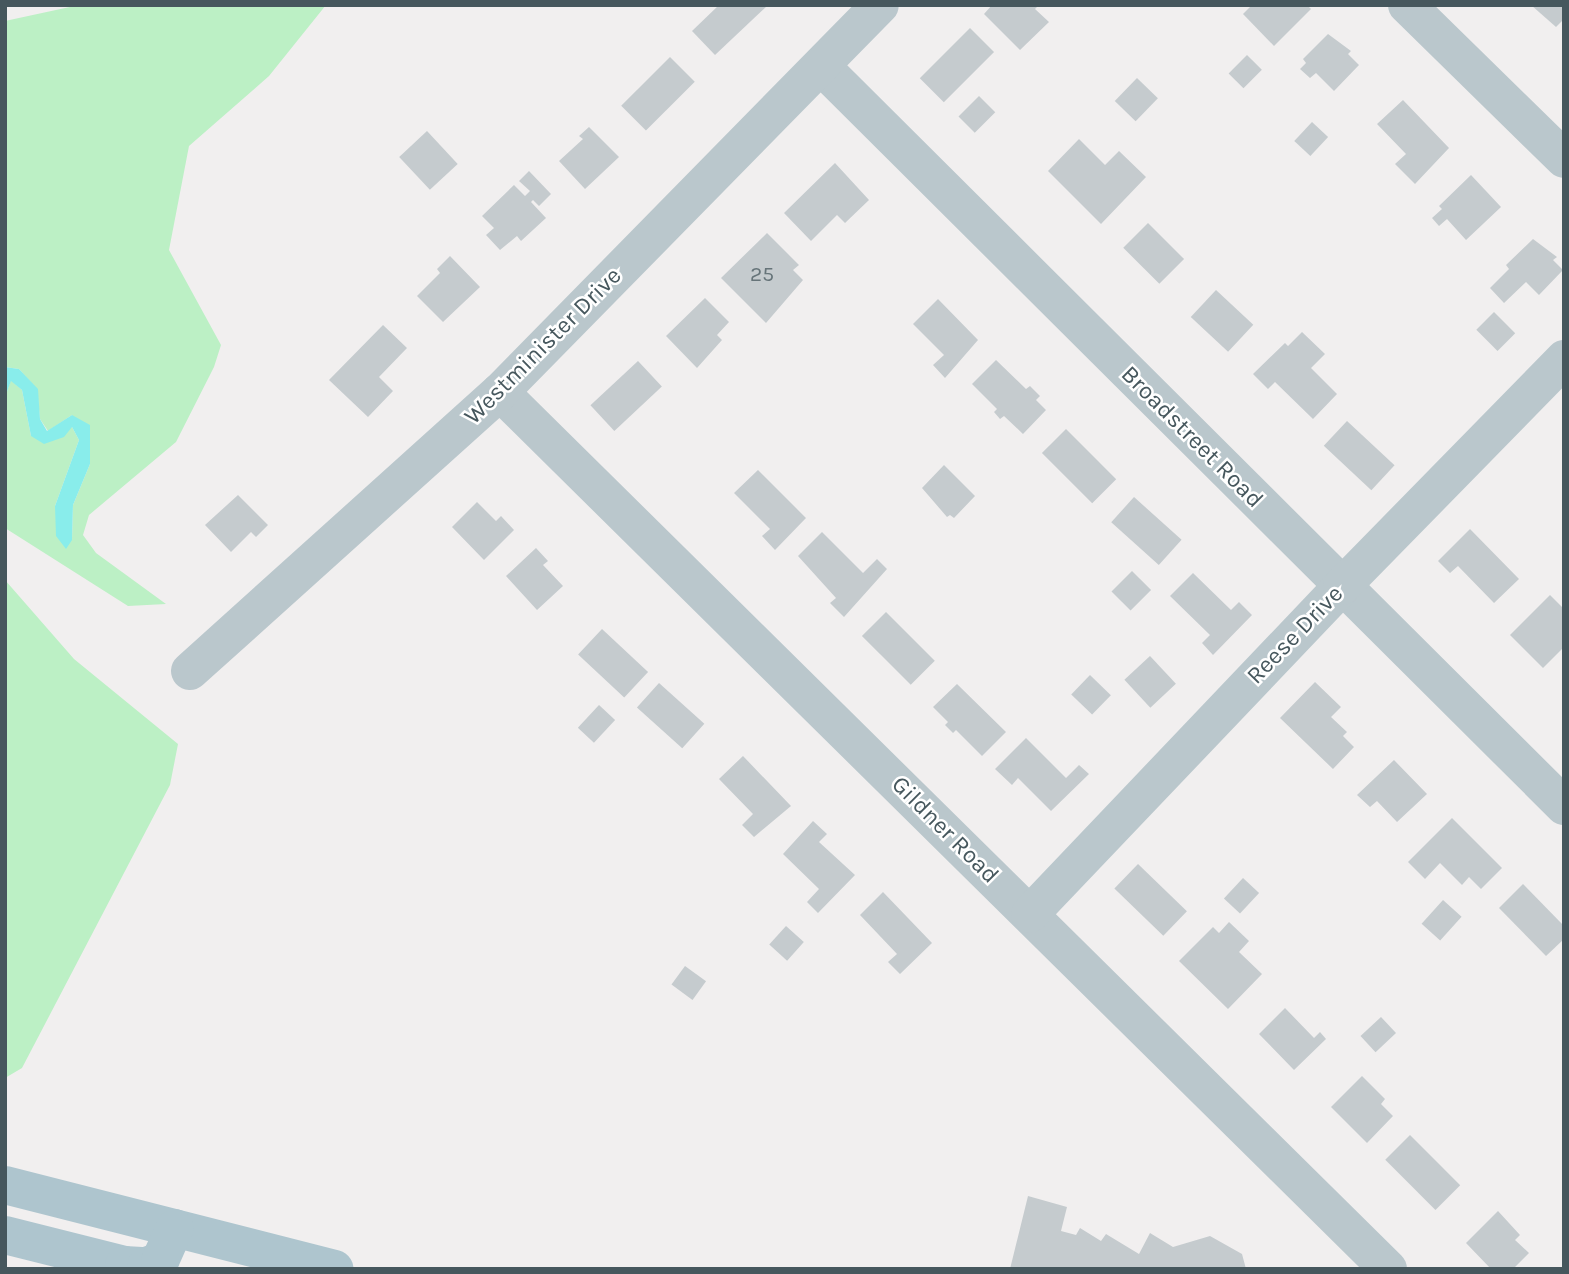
<!DOCTYPE html>
<html>
<head>
<meta charset="utf-8">
<style>
  body { margin:0 }
  #map { position:relative; width:1569px; height:1274px; overflow:hidden; background:#f1efef; font-family:Karla,sans-serif }
  div>[style] { position:absolute }
  .green>* { inset:0; background:#bcf0c5 }
  .water>* { inset:0; background:#89edeb }
  .building>* { inset:0; background:#c5cbce; transform-origin:0 0 }
  .minor>* { height:38px; margin:-19px; padding:0 19px; transform-origin:19px; border-radius:19px; background:#bac7cc }
  .major>* { height:38px; margin:-19px; padding:0 19px; transform-origin:19px; border-radius:19px; background:#aec5ce }
  span { translate:-50% -50%; white-space:nowrap; text-align:center; line-height:1.15; -webkit-text-stroke:5px #fff; paint-order:stroke }
  .number-label { font-size:21px; color:#667479 }
  .number-label span { -webkit-text-stroke-width:0 }
  .street-label { font-size:24px; color:#46575d }
  .frame { position:absolute; inset:0; border:7px solid #46575d; pointer-events:none }
</style>
</head>
<body>
<div id="map">
  <div class="green">
    <div style="clip-path:polygon(79px 5px,326px 5px,269px 76px,189px 146px,169px 250px,221px 345px,214px 367px,176px 442px,89px 515px,83px 535px,96px 553px,166px 604px,128px 606px,5px 528px,5px 397px,11px 380px,22px 390px,31px 436px,72px 427px,79px 440px,55px 506px,72px 540px,73px 505px,90px 464px,72px 415px,48px 431px,40px 419px,37px 389px,19px 369px,5px 367px,5px 21px)"></div>
    <div style="clip-path:polygon(5px 580px,74px 659px,178px 744px,170px 785px,22px 1068px,5px 1078px)"></div>
  </div>
  <div class="water">
    <div style="clip-path:polygon(5px 367px,19px 369px,38px 389px,40px 419px,47px 431px,72px 415px,90px 425px,90px 464px,73px 505px,72px 540px,66px 549px,56px 536px,55px 506px,79px 440px,72px 427px,64px 437px,44px 444px,31px 436px,22px 390px,11px 381px,5px 397px)"></div>
  </div>
  <div class="building">
    <div style="clip-path:polygon(719px 5px,768px 5px,715px 55px,692px 31px)"></div>
    <div style="clip-path:polygon(992px 5px,1039px 5px,1035px 9px,1049px 22px,1020px 50px,984px 14px)"></div>
    <div style="clip-path:polygon(1252px 5px,1307px 5px,1311px 9px,1274px 46px,1243px 14px)"></div>
    <div style="clip-path:polygon(1531px 5px,1564px 5px,1564px 19px,1556px 27px)"></div>
    <div style="left:970px;top:28px;width:34px;height:71px;rotate:45deg"></div>
    <div style="clip-path:polygon(1328px 34px,1351px 51px,1348px 54px,1359px 65px,1334px 91px,1316px 73px,1310px 78px,1300px 69px,1306px 63px,1303px 59px)"></div>
    <div style="left:1247px;top:55px;width:21px;height:26px;rotate:45deg"></div>
    <div style="left:670px;top:57px;width:35px;height:69px;rotate:45deg"></div>
    <div style="left:1137px;top:78px;width:29px;height:32px;rotate:44deg"></div>
    <div style="left:979px;top:96px;width:23px;height:29px;rotate:45deg"></div>
    <div style="clip-path:polygon(1403px 100px,1449px 148px,1415px 184px,1395px 164px,1406px 154px,1377px 124px)"></div>
    <div style="left:1312px;top:122px;width:22px;height:26px;rotate:43deg"></div>
    <div style="clip-path:polygon(589px 127px,619px 157px,585px 189px,559px 161px,583px 139px,579px 136px)"></div>
    <div style="left:427px;top:131px;width:45px;height:38px;rotate:47deg"></div>
    <div style="clip-path:polygon(1079px 139px,1105px 165px,1119px 151px,1146px 177px,1101px 224px,1048px 171px)"></div>
    <div style="clip-path:polygon(835px 163px,869px 200px,845px 223px,837px 215px,811px 241px,784px 213px)"></div>
    <div style="clip-path:polygon(529px 171px,551px 194px,539px 206px,533px 200px,531px 202px,546px 218px,521px 241px,517px 236px,500px 250px,486px 235px,494px 228px,482px 216px,514px 185px,525px 196px,530px 191px,519px 181px)"></div>
    <div style="clip-path:polygon(1471px 175px,1501px 207px,1466px 240px,1447px 219px,1439px 226px,1432px 218px,1442px 209px,1439px 206px)"></div>
    <div style="left:1148px;top:223px;width:51px;height:35px;rotate:45deg"></div>
    <div style="clip-path:polygon(767px 233px,799px 265px,793px 270px,803px 280px,766px 323px,721px 278px)"></div>
    <div style="clip-path:polygon(1533px 239px,1557px 257px,1553px 260px,1563px 270px,1539px 295px,1526px 282px,1504px 303px,1490px 288px,1509px 269px,1506px 265px)"></div>
    <div style="clip-path:polygon(450px 256px,480px 287px,443px 322px,417px 296px,440px 273px,437px 269px)"></div>
    <div style="left:1216px;top:290px;width:51px;height:37px;rotate:43deg"></div>
    <div style="clip-path:polygon(705px 298px,729px 322px,717px 335px,722px 340px,697px 368px,666px 336px)"></div>
    <div style="clip-path:polygon(938px 299px,978px 340px,945px 378px,933px 365px,944px 355px,913px 324px)"></div>
    <div style="left:1494px;top:312px;width:30px;height:25px;rotate:45deg"></div>
    <div style="clip-path:polygon(383px 325px,407px 348px,379px 377px,393px 391px,368px 417px,329px 380px)"></div>
    <div style="clip-path:polygon(1302px 332px,1325px 354px,1311px 368px,1337px 394px,1313px 419px,1275px 382px,1268px 389px,1253px 374px,1285px 343px,1288px 346px)"></div>
    <div style="clip-path:polygon(996px 360px,1026px 389px,1030px 386px,1040px 396px,1036px 400px,1046px 410px,1023px 434px,1004px 416px,1000px 419px,994px 412px,997px 409px,972px 384px)"></div>
    <div style="left:638px;top:361px;width:35px;height:65px;rotate:47deg"></div>
    <div style="left:1347px;top:421px;width:65px;height:34px;rotate:43deg"></div>
    <div style="left:1066px;top:429px;width:71px;height:34px;rotate:45deg"></div>
    <div style="clip-path:polygon(944px 465px,975px 496px,954px 518px,950px 515px,947px 517px,922px 488px)"></div>
    <div style="clip-path:polygon(758px 470px,806px 518px,775px 550px,762px 536px,770px 529px,734px 493px)"></div>
    <div style="clip-path:polygon(238px 495px,268px 525px,256px 537px,251px 532px,231px 552px,205px 525px)"></div>
    <div style="left:1134px;top:497px;width:64px;height:34px;rotate:42deg"></div>
    <div style="clip-path:polygon(477px 502px,496px 521px,501px 516px,514px 530px,484px 560px,452px 527px)"></div>
    <div style="clip-path:polygon(1470px 529px,1519px 579px,1494px 603px,1458px 566px,1450px 573px,1438px 561px)"></div>
    <div style="clip-path:polygon(822px 532px,863px 573px,877px 559px,887px 569px,844px 617px,830px 603px,836px 598px,798px 556px)"></div>
    <div style="clip-path:polygon(536px 548px,548px 561px,543px 565px,563px 586px,537px 610px,506px 576px)"></div>
    <div style="left:1132px;top:571px;width:27px;height:29px;rotate:45deg"></div>
    <div style="clip-path:polygon(1193px 573px,1231px 610px,1239px 602px,1252px 615px,1213px 655px,1202px 643px,1210px 635px,1170px 596px)"></div>
    <div style="clip-path:polygon(1550px 595px,1564px 609px,1564px 647px,1543px 668px,1510px 635px)"></div>
    <div style="left:886px;top:612px;width:69px;height:34px;rotate:45deg"></div>
    <div style="left:602px;top:629px;width:63px;height:35px;rotate:43deg"></div>
    <div style="left:1150px;top:656px;width:38px;height:35px;rotate:47deg"></div>
    <div style="left:1090px;top:675px;width:29px;height:27px;rotate:44deg"></div>
    <div style="clip-path:polygon(1315px 682px,1341px 707px,1331px 717px,1347px 732px,1343px 736px,1354px 747px,1333px 769px,1280px 718px)"></div>
    <div style="left:659px;top:683px;width:61px;height:33px;rotate:42deg"></div>
    <div style="clip-path:polygon(957px 684px,1006px 732px,982px 756px,956px 730px,953px 733px,945px 725px,948px 722px,933px 707px)"></div>
    <div style="left:599px;top:705px;width:22px;height:31px;rotate:43deg"></div>
    <div style="clip-path:polygon(1026px 738px,1066px 778px,1079px 765px,1089px 774px,1051px 811px,1018px 778px,1012px 785px,995px 769px)"></div>
    <div style="clip-path:polygon(743px 756px,791px 806px,754px 837px,742px 825px,753px 814px,719px 779px)"></div>
    <div style="clip-path:polygon(1394px 760px,1427px 794px,1397px 822px,1377px 801px,1370px 807px,1357px 795px)"></div>
    <div style="clip-path:polygon(1452px 818px,1502px 868px,1481px 889px,1469px 877px,1462px 885px,1440px 863px,1425px 879px,1408px 862px)"></div>
    <div style="clip-path:polygon(813px 821px,827px 834px,819px 842px,855px 875px,818px 913px,807px 902px,819px 889px,783px 854px)"></div>
    <div style="left:1138px;top:864px;width:68px;height:34px;rotate:44deg"></div>
    <div style="left:1243px;top:878px;width:22px;height:28px;rotate:43deg"></div>
    <div style="clip-path:polygon(1523px 884px,1564px 926px,1564px 939px,1546px 956px,1499px 908px)"></div>
    <div style="clip-path:polygon(883px 892px,932px 943px,900px 974px,888px 962px,897px 954px,860px 915px)"></div>
    <div style="left:1443px;top:900px;width:25px;height:32px;rotate:42deg"></div>
    <div style="clip-path:polygon(1229px 922px,1249px 941px,1239px 952px,1262px 974px,1228px 1009px,1179px 961px,1213px 927px,1219px 933px)"></div>
    <div style="left:786px;top:926px;width:24px;height:25px;rotate:42deg"></div>
    <div style="left:685px;top:966px;width:26px;height:23px;rotate:36deg"></div>
    <div style="clip-path:polygon(1285px 1008px,1314px 1038px,1320px 1032px,1326px 1039px,1294px 1070px,1259px 1034px)"></div>
    <div style="left:1381px;top:1017px;width:22px;height:28px;rotate:47deg"></div>
    <div style="clip-path:polygon(1362px 1076px,1385px 1099px,1381px 1104px,1393px 1116px,1367px 1143px,1331px 1107px)"></div>
    <div style="left:1410px;top:1135px;width:71px;height:35px;rotate:45deg"></div>
    <div style="clip-path:polygon(1028px 1196px,1067px 1207px,1061px 1231px,1076px 1235px,1080px 1228px,1101px 1241px,1106px 1234px,1139px 1254px,1150px 1233px,1173px 1247px,1210px 1236px,1242px 1254px,1246px 1269px,1010px 1269px)"></div>
    <div style="clip-path:polygon(1498px 1211px,1520px 1235px,1515px 1240px,1529px 1253px,1513px 1269px,1491px 1269px,1466px 1243px)"></div>
  </div>
  <div class="minor">
    <div style="left:1407px;top:5px;width:220px;rotate:44.4deg"></div>
    <div style="left:821px;top:66px;width:1049px;rotate:44.88deg"></div>
    <div style="left:500px;top:392px;width:1248px;rotate:44.64deg"></div>
    <div style="left:190px;top:671px;width:417px;rotate:-42deg"></div>
    <div style="left:500px;top:392px;width:542px;rotate:-45.52deg"></div>
    <div style="left:1030px;top:914px;width:453px;rotate:-46.4deg"></div>
    <div style="left:1342px;top:586px;width:318px;rotate:-45.6deg"></div>
  </div>
  <div class="major">
    <div style="left:5px;top:1185px;width:340px;rotate:14.3deg"></div>
    <div style="left:5px;top:1235px;width:123px;rotate:14.1deg"></div>
    <div style="left:124px;top:1265px;width:22px;rotate:3deg"></div>
    <div style="left:146px;top:1266px;width:15px;rotate:-20deg"></div>
    <div style="left:160px;top:1261px;width:36px;rotate:-66deg"></div>
  </div>
  <div class="number-label">
    <span style="left:762px;top:274px">25</span>
  </div>
  <div class="street-label">
    <span style="left:543px;top:346px;rotate:-45deg">Westminister Drive</span>
    <span style="left:1192px;top:437px;rotate:45deg">Broadstreet Road</span>
    <span style="left:1295px;top:635px;rotate:-46deg">Reese Drive</span>
    <span style="left:945px;top:830px;rotate:45deg">Gildner Road</span>
  </div>
  <div class="frame"></div>
</div>
</body>
</html>
